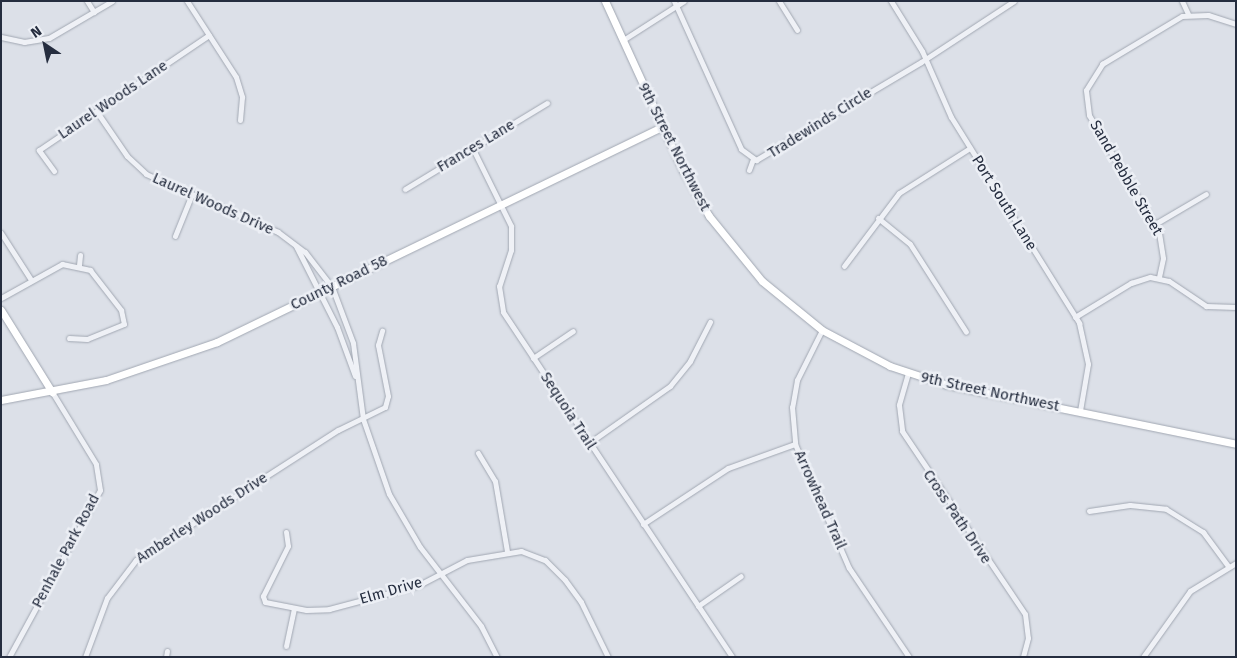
<!DOCTYPE html>
<html>
<head>
<meta charset="utf-8">
<style>
  body { margin:0 }
  #map { position:relative; width:1237px; height:658px; overflow:hidden; background:#dce0e8; font-family:"Fira Sans",sans-serif }
  div>[style] { position:absolute }
  .roads { filter:drop-shadow(0 0 1px #a1a7b2) drop-shadow(0 0 1px #a1a7b2) }
  .street>* { height:5px; margin:-2.5px; padding:0 2.5px; transform-origin:2.5px; border-radius:2.5px; background:#eff1f6 }
  .secondary>* { height:7px; margin:-3.5px; padding:0 3.5px; transform-origin:3.5px; border-radius:3.5px; background:#fff }
  span { translate:-50% -50%; white-space:nowrap; text-align:center; line-height:1.15; -webkit-text-stroke:5px #eceff5; paint-order:stroke }
  .street-label { font-size:15px; color:#252d3f }
  .frame { position:absolute; inset:0; border:2px solid #252d3f; pointer-events:none }
  .north { position:absolute; left:20px; top:20px; width:50px; height:50px; -webkit-text-stroke:4px #eceff5; paint-order:stroke; rotate:326deg; font-size:14px; font-weight:700; line-height:20px; text-align:center; color:#252d3f }
  .north::after { content:''; display:block; margin:auto; width:18px; height:22px; background:#252d3f; clip-path:polygon(50% 0,100% 100%,50% 72%,0 100%) }
</style>
</head>
<body>
<div id="map">
  <div class="roads">
    <div class="street">
      <div style="left:87px;top:1px;width:13px;rotate:58deg"></div>
      <div style="left:187px;top:1px;width:90px;rotate:57.2deg"></div>
      <div style="left:236px;top:77px;width:21px;rotate:73deg"></div>
      <div style="left:242px;top:97px;width:23px;rotate:95deg"></div>
      <div style="left:674px;top:1px;width:162px;rotate:65.6deg"></div>
      <div style="left:741px;top:149px;width:19px;rotate:36deg"></div>
      <div style="left:756px;top:160px;width:192px;rotate:-30.7deg"></div>
      <div style="left:921px;top:62px;width:111px;rotate:-33.3deg"></div>
      <div style="left:779px;top:1px;width:34px;rotate:58deg"></div>
      <div style="left:891px;top:1px;width:59px;rotate:58.2deg"></div>
      <div style="left:922px;top:51px;width:72px;rotate:66.3deg"></div>
      <div style="left:951px;top:117px;width:243px;rotate:58.1deg"></div>
      <div style="left:1079px;top:323px;width:42px;rotate:77.6deg"></div>
      <div style="left:1088px;top:364px;width:48px;rotate:99.7deg"></div>
      <div style="left:1182px;top:1px;width:14px;rotate:65deg"></div>
      <div style="left:1px;top:37px;width:24px;rotate:12deg"></div>
      <div style="left:24px;top:42px;width:25px;rotate:-9deg"></div>
      <div style="left:49px;top:38px;width:73px;rotate:-30.4deg"></div>
      <div style="left:623px;top:40px;width:72px;rotate:-32.6deg"></div>
      <div style="left:97px;top:112px;width:53px;rotate:55.7deg"></div>
      <div style="left:127px;top:156px;width:26px;rotate:43deg"></div>
      <div style="left:146px;top:174px;width:144px;rotate:23.7deg"></div>
      <div style="left:278px;top:232px;width:34px;rotate:37deg"></div>
      <div style="left:305px;top:252px;width:44px;rotate:52.4deg"></div>
      <div style="left:332px;top:287px;width:60px;rotate:69.4deg"></div>
      <div style="left:353px;top:343px;width:77px;rotate:82.5deg"></div>
      <div style="left:363px;top:419px;width:79px;rotate:70.9deg"></div>
      <div style="left:389px;top:494px;width:61px;rotate:59.7deg"></div>
      <div style="left:420px;top:547px;width:100px;rotate:52.3deg"></div>
      <div style="left:481px;top:626px;width:35px;rotate:63deg"></div>
      <div style="left:473px;top:149px;width:86px;rotate:63.7deg"></div>
      <div style="left:511px;top:226px;width:24px;rotate:90deg"></div>
      <div style="left:511px;top:250px;width:38px;rotate:108deg"></div>
      <div style="left:499px;top:286px;width:26px;rotate:81deg"></div>
      <div style="left:503px;top:312px;width:414px;rotate:56.4deg"></div>
      <div style="left:749px;top:170px;width:12px;rotate:-70deg"></div>
      <div style="left:54px;top:171px;width:26px;rotate:-126deg"></div>
      <div style="left:39px;top:150px;width:205px;rotate:-34.1deg"></div>
      <div style="left:405px;top:189px;width:166px;rotate:-31.2deg"></div>
      <div style="left:878px;top:218px;width:41px;rotate:39.1deg"></div>
      <div style="left:910px;top:244px;width:104px;rotate:57.5deg"></div>
      <div style="left:1155px;top:224px;width:59px;rotate:-30.5deg"></div>
      <div style="left:1px;top:233px;width:56px;rotate:57.4deg"></div>
      <div style="left:175px;top:236px;width:45px;rotate:-68deg"></div>
      <div style="left:296px;top:246px;width:91px;rotate:63.2deg"></div>
      <div style="left:337px;top:327px;width:52px;rotate:69.8deg"></div>
      <div style="left:79px;top:265px;width:10px;rotate:-84deg"></div>
      <div style="left:844px;top:266px;width:91px;rotate:-53deg"></div>
      <div style="left:899px;top:193px;width:84px;rotate:-32.4deg"></div>
      <div style="left:1159px;top:277px;width:19px;rotate:-78deg"></div>
      <div style="left:1163px;top:258px;width:25px;rotate:-99deg"></div>
      <div style="left:1159px;top:233px;width:137px;rotate:-120.7deg"></div>
      <div style="left:1089px;top:115px;width:25px;rotate:-97deg"></div>
      <div style="left:1086px;top:90px;width:31px;rotate:-58deg"></div>
      <div style="left:1102px;top:64px;width:93px;rotate:-31deg"></div>
      <div style="left:1182px;top:16px;width:26px;rotate:-2deg"></div>
      <div style="left:1208px;top:15px;width:29px;rotate:18deg"></div>
      <div style="left:1px;top:298px;width:70px;rotate:-29.1deg"></div>
      <div style="left:62px;top:264px;width:29px;rotate:12deg"></div>
      <div style="left:90px;top:270px;width:51px;rotate:52.2deg"></div>
      <div style="left:121px;top:310px;width:14px;rotate:78deg"></div>
      <div style="left:124px;top:324px;width:40px;rotate:158deg"></div>
      <div style="left:87px;top:339px;width:18px;rotate:-177deg"></div>
      <div style="left:1075px;top:317px;width:66px;rotate:-31.3deg"></div>
      <div style="left:1131px;top:283px;width:20px;rotate:-18deg"></div>
      <div style="left:1150px;top:277px;width:19px;rotate:12deg"></div>
      <div style="left:1169px;top:281px;width:45px;rotate:34deg"></div>
      <div style="left:1206px;top:306px;width:30px;rotate:2deg"></div>
      <div style="left:822px;top:330px;width:56px;rotate:116.6deg"></div>
      <div style="left:797px;top:380px;width:27px;rotate:100deg"></div>
      <div style="left:792px;top:407px;width:37px;rotate:85deg"></div>
      <div style="left:795px;top:444px;width:135px;rotate:66.5deg"></div>
      <div style="left:849px;top:568px;width:107px;rotate:56deg"></div>
      <div style="left:533px;top:358px;width:48px;rotate:-34deg"></div>
      <div style="left:908px;top:373px;width:33px;rotate:106deg"></div>
      <div style="left:899px;top:405px;width:26px;rotate:83deg"></div>
      <div style="left:902px;top:431px;width:220px;rotate:56.1deg"></div>
      <div style="left:1025px;top:614px;width:24px;rotate:83deg"></div>
      <div style="left:1028px;top:638px;width:20px;rotate:105deg"></div>
      <div style="left:589px;top:443px;width:99px;rotate:-35.1deg"></div>
      <div style="left:670px;top:386px;width:32px;rotate:-51deg"></div>
      <div style="left:690px;top:361px;width:44px;rotate:-62.9deg"></div>
      <div style="left:478px;top:453px;width:33px;rotate:59deg"></div>
      <div style="left:495px;top:481px;width:71px;rotate:80.3deg"></div>
      <div style="left:1089px;top:511px;width:41px;rotate:-8.3deg"></div>
      <div style="left:1130px;top:505px;width:36px;rotate:6deg"></div>
      <div style="left:1166px;top:509px;width:44px;rotate:31.9deg"></div>
      <div style="left:1203px;top:532px;width:42px;rotate:53.7deg"></div>
      <div style="left:643px;top:524px;width:102px;rotate:-33.4deg"></div>
      <div style="left:728px;top:468px;width:71px;rotate:-19.7deg"></div>
      <div style="left:286px;top:532px;width:14px;rotate:82deg"></div>
      <div style="left:288px;top:546px;width:56px;rotate:116.6deg"></div>
      <div style="left:263px;top:596px;width:6px;rotate:72deg"></div>
      <div style="left:265px;top:602px;width:42px;rotate:11deg"></div>
      <div style="left:306px;top:610px;width:23px;rotate:-2deg"></div>
      <div style="left:329px;top:609px;width:93px;rotate:-14.9deg"></div>
      <div style="left:419px;top:585px;width:54px;rotate:-27.5deg"></div>
      <div style="left:467px;top:560px;width:55px;rotate:-9.5deg"></div>
      <div style="left:521px;top:551px;width:26px;rotate:21deg"></div>
      <div style="left:545px;top:560px;width:28px;rotate:45deg"></div>
      <div style="left:565px;top:580px;width:27px;rotate:54deg"></div>
      <div style="left:581px;top:602px;width:61px;rotate:63.9deg"></div>
      <div style="left:698px;top:606px;width:52px;rotate:-34.9deg"></div>
      <div style="left:286px;top:646px;width:38px;rotate:-78deg"></div>
      <div style="left:9px;top:657px;width:190px;rotate:-61.4deg"></div>
      <div style="left:100px;top:490px;width:26px;rotate:-99deg"></div>
      <div style="left:96px;top:464px;width:84px;rotate:-121.4deg"></div>
      <div style="left:85px;top:657px;width:63px;rotate:-69.6deg"></div>
      <div style="left:107px;top:598px;width:48px;rotate:-52.7deg"></div>
      <div style="left:136px;top:560px;width:240px;rotate:-32.8deg"></div>
      <div style="left:338px;top:430px;width:52px;rotate:-26.1deg"></div>
      <div style="left:385px;top:407px;width:11px;rotate:-75deg"></div>
      <div style="left:388px;top:396px;width:52px;rotate:-101.1deg"></div>
      <div style="left:378px;top:345px;width:15px;rotate:-74deg"></div>
      <div style="left:166px;top:657px;width:6px;rotate:-81deg"></div>
      <div style="left:1143px;top:657px;width:81px;rotate:-54.5deg"></div>
      <div style="left:1190px;top:591px;width:54px;rotate:-31.3deg"></div>
    </div>
    <div class="secondary">
      <div style="left:605px;top:1px;width:187px;rotate:65.4deg"></div>
      <div style="left:683px;top:171px;width:52px;rotate:60deg"></div>
      <div style="left:709px;top:216px;width:84px;rotate:50.8deg"></div>
      <div style="left:762px;top:281px;width:77px;rotate:39.2deg"></div>
      <div style="left:822px;top:330px;width:77px;rotate:27.9deg"></div>
      <div style="left:890px;top:366px;width:60px;rotate:18.4deg"></div>
      <div style="left:947px;top:385px;width:295px;rotate:11.5deg"></div>
      <div style="left:1px;top:310px;width:97px;rotate:58.1deg"></div>
      <div style="left:1px;top:400px;width:107px;rotate:-10.8deg"></div>
      <div style="left:106px;top:380px;width:117px;rotate:-18.9deg"></div>
      <div style="left:217px;top:342px;width:494px;rotate:-25.8deg"></div>
    </div>
  </div>
  <div class="street-label">
    <span style="left:113px;top:100px;rotate:-34deg">Laurel Woods Lane</span>
    <span style="left:820px;top:123px;rotate:-32deg">Tradewinds Circle</span>
    <span style="left:476px;top:146px;rotate:-31deg">Frances Lane</span>
    <span style="left:674px;top:147px;rotate:63deg">9th Street Northwest</span>
    <span style="left:1126px;top:178px;rotate:60deg">Sand Pebble Street</span>
    <span style="left:1004px;top:203px;rotate:58deg">Port South Lane</span>
    <span style="left:213px;top:204px;rotate:24deg">Laurel Woods Drive</span>
    <span style="left:339px;top:283px;rotate:-26deg">County Road 58</span>
    <span style="left:990px;top:392px;rotate:12deg">9th Street Northwest</span>
    <span style="left:568px;top:411px;rotate:57deg">Sequoia Trail</span>
    <span style="left:820px;top:500px;rotate:66deg">Arrowhead Trail</span>
    <span style="left:957px;top:517px;rotate:56deg">Cross Path Drive</span>
    <span style="left:202px;top:518px;rotate:-33deg">Amberley Woods Drive</span>
    <span style="left:66px;top:551px;rotate:-62deg">Penhale Park Road</span>
    <span style="left:391px;top:591px;rotate:-16deg">Elm Drive</span>
  </div>
  <div class="frame"></div>
  <div class="north">N</div>
</div>
</body>
</html>
